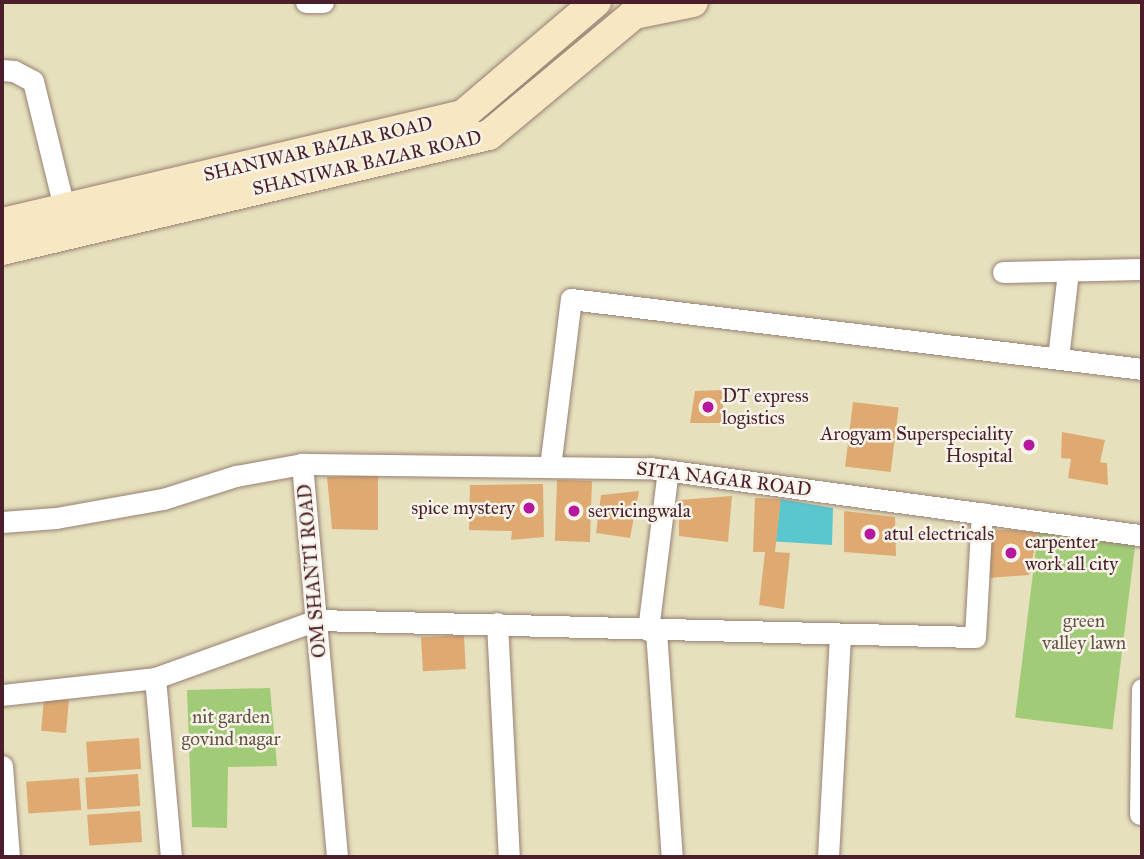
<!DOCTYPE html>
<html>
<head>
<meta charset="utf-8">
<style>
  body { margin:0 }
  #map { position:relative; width:1144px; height:859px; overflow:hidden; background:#e6e0bd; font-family:"IM FELL Great Primer",serif }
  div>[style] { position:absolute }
  .green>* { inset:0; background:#a1cb77; transform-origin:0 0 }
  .water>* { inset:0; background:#5ac7ce }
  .building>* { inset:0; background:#dfaa71; transform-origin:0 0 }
  .roads { filter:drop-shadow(0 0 2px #988074) drop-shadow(0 0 2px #988074) }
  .street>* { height:21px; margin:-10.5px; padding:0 10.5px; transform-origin:10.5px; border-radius:10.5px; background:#fff }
  .secondary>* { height:30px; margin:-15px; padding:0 15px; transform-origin:15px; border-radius:15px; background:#f7e8c3 }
  .dots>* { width:19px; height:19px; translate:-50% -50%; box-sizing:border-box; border:4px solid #f7f3e8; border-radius:50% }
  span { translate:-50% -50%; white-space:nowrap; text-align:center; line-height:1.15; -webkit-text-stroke:5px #f7f3e8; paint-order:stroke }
  .street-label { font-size:19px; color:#4a1f2b }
  .poi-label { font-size:19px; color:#4a1f2b }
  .left { translate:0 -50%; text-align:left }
  .right { translate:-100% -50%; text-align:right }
  .park-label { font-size:19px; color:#645342 }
  .frame { position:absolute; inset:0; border:4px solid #4a1f2b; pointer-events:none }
</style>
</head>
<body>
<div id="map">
  <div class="green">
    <div style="left:1038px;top:532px;width:98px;height:187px;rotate:7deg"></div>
    <div style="clip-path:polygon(270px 688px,277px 766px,228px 767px,227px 828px,192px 827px,187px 690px)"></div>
  </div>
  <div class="water">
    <div style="clip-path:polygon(781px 499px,833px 508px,832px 545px,767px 541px)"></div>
  </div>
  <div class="building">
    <div style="clip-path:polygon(722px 390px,724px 423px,690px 423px,695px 391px)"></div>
    <div style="left:853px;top:402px;width:46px;height:65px;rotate:7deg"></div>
    <div style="clip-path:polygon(1062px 432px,1105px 440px,1100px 462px,1107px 463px,1108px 485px,1068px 478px,1071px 459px,1061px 458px)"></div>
    <div style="clip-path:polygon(378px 475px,378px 530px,332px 529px,327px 477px)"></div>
    <div style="left:592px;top:481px;width:61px;height:35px;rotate:92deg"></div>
    <div style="clip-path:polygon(543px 484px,544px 537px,511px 540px,512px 531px,469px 530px,470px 485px)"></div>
    <div style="clip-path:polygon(639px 491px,630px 538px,596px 533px,601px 495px)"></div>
    <div style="clip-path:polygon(732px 496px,728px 542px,679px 536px,679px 500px)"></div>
    <div style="clip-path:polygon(755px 498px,781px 499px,775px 552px,790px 553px,784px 609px,759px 605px,765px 552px,753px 552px)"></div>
    <div style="clip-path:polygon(844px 511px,895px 517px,896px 556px,844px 552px)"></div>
    <div style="clip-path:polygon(988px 529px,1038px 532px,1029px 575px,988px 578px)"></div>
    <div style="left:464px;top:635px;width:34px;height:43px;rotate:87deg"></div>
    <div style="left:44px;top:698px;width:25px;height:33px;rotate:5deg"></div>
    <div style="left:139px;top:738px;width:31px;height:53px;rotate:86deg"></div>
    <div style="left:138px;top:774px;width:32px;height:53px;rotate:86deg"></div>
    <div style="left:79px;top:778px;width:32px;height:53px;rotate:86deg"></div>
    <div style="left:140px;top:811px;width:31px;height:53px;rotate:86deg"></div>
  </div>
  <div class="roads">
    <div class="street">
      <div style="left:306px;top:2px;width:17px"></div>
      <div style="left:2px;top:70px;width:12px;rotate:5deg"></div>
      <div style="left:14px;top:71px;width:21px;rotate:28deg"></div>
      <div style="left:33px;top:81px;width:142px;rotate:76.2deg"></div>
      <div style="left:1003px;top:272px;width:139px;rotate:-1.2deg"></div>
      <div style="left:1058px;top:358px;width:88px;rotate:-83.4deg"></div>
      <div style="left:302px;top:464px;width:348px;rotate:0.7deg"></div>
      <div style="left:650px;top:468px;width:497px;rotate:7.8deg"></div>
      <div style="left:550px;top:467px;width:169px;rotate:-82.9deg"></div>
      <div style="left:571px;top:299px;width:575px;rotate:6.99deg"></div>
      <div style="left:2px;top:522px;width:54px;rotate:-4.2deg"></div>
      <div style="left:56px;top:518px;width:109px;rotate:-10.1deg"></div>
      <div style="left:163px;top:499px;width:77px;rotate:-17.5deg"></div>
      <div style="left:236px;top:476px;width:67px;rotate:-10.3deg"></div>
      <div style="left:302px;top:464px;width:395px;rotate:84.9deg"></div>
      <div style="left:497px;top:623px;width:234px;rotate:87.1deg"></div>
      <div style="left:648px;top:630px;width:161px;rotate:-82.9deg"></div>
      <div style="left:656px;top:631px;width:227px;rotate:86deg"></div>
      <div style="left:155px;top:678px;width:172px;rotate:-19.7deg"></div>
      <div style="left:317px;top:620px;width:658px;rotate:1.48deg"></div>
      <div style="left:975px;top:637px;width:124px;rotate:-86.8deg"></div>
      <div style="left:2px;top:695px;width:154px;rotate:-6.3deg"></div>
      <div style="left:155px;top:678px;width:180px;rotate:84.9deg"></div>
      <div style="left:2px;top:766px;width:91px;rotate:85.6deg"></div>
      <div style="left:1140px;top:814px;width:125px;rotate:-89.1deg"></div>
      <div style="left:828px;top:857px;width:221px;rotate:-86.9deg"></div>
    </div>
    <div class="secondary">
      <div style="left:2px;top:223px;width:473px;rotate:-13.2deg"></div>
      <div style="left:463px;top:115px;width:175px;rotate:-40.4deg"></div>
      <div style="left:2px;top:250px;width:500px;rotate:-13.29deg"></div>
      <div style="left:489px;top:135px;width:189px;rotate:-39.8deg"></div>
      <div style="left:634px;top:14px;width:60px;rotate:-11.5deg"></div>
    </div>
  </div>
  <div class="dots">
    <div style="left:708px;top:407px;background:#b5179e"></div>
    <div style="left:1029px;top:445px;background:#b5179e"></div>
    <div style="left:529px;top:508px;background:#b5179e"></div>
    <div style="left:574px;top:511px;background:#b5179e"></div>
    <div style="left:870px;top:534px;background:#b5179e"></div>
    <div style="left:1011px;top:553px;background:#b5179e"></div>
  </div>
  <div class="street-label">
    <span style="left:318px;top:149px;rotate:-13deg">SHANIWAR BAZAR ROAD</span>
    <span style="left:367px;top:163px;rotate:-13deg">SHANIWAR BAZAR ROAD</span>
    <span style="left:724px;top:479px;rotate:7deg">SITA NAGAR ROAD</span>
    <span style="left:312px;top:571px;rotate:-95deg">OM SHANTI ROAD</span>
  </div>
  <div class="poi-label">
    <span class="left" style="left:722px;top:407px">DT express<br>logistics</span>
    <span class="right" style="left:1013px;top:445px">Arogyam Superspeciality<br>Hospital</span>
    <span class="right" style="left:515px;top:508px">spice mystery</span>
    <span class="left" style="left:588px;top:511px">servicingwala</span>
    <span class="left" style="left:884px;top:534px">atul electricals</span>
    <span class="left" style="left:1025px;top:553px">carpenter<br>work all city</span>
  </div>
  <div class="park-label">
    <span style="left:1084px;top:632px">green<br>valley lawn</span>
    <span style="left:231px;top:728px">nit garden<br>govind nagar</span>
  </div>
  <div class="frame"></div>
</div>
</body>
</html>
